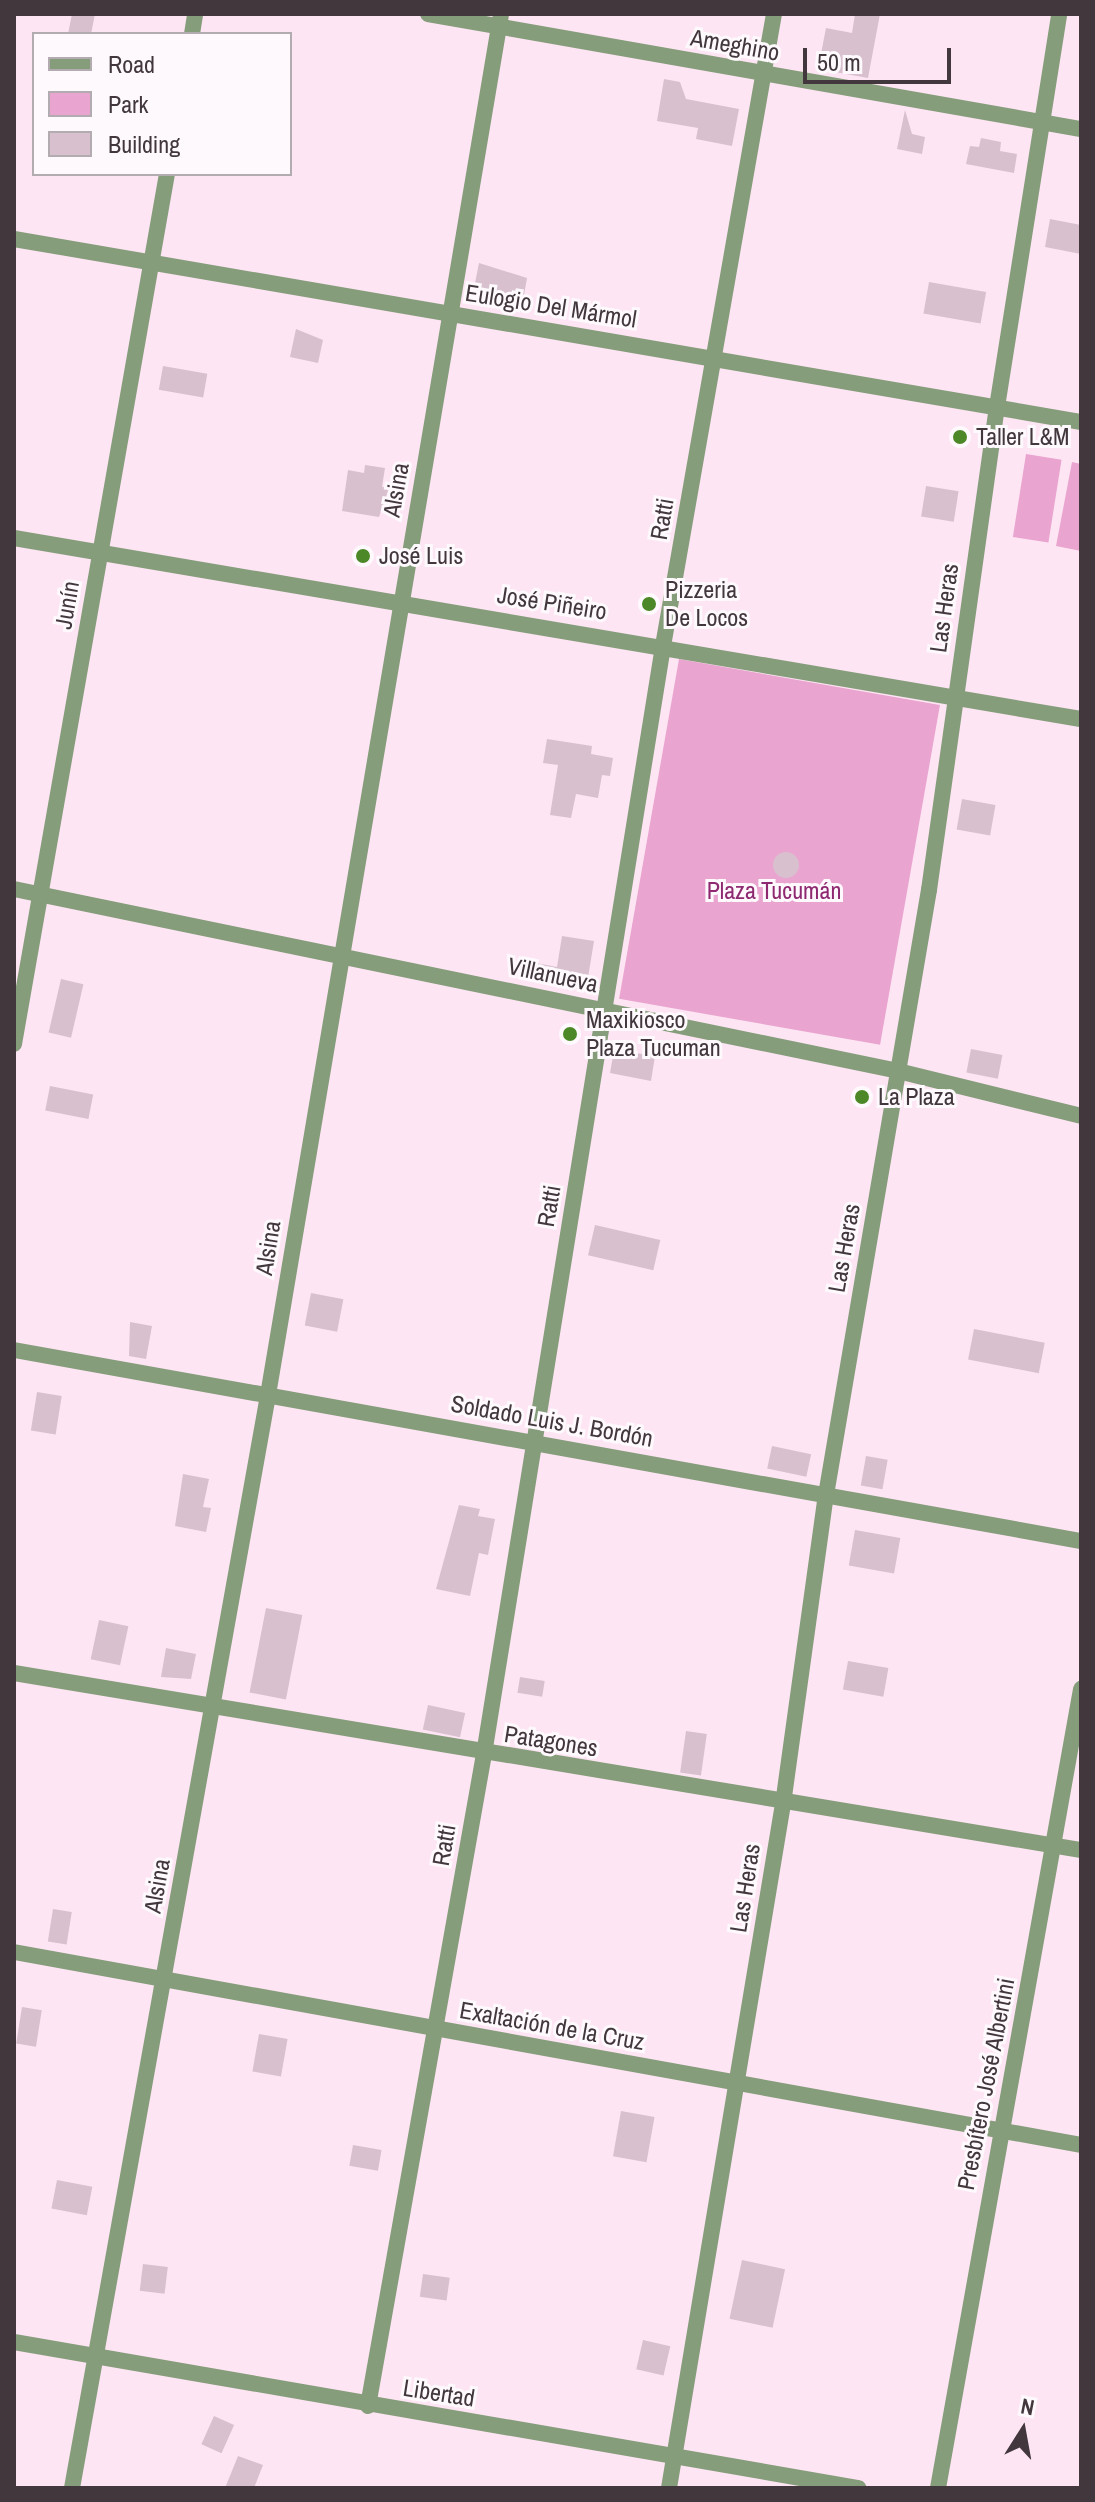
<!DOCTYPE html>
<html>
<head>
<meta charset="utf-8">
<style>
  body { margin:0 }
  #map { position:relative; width:1095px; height:2502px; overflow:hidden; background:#fee5f4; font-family:"Archivo Narrow",sans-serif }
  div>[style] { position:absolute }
  .green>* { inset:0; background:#e9a5cf; transform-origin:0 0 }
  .building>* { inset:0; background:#d9c0cf; transform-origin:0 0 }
  .round { border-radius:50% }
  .minor>* { height:16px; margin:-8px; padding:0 8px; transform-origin:8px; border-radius:8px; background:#859d7a }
  .dots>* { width:22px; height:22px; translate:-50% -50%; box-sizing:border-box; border:4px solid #fef9fc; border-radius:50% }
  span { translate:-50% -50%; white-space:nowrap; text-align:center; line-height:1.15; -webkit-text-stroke:6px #fef9fc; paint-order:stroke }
  .street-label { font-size:24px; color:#41373d }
  .poi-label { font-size:24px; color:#41373d }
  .left { translate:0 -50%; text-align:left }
  .park-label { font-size:24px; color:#8e2971 }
  .frame { position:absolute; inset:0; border:16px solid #41373d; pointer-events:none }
  .legend { position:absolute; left:32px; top:32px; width:260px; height:144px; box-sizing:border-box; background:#fef9fc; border:2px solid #b2abb0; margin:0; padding:10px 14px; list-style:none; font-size:24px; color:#41373d }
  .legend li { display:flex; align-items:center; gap:16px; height:40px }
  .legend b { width:40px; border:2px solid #b2abb0 }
  .north { position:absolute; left:983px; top:2390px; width:80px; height:80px; -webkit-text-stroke:6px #fef9fc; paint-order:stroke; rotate:11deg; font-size:22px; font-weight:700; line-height:32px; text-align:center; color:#41373d }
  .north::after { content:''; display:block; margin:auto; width:28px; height:36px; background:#41373d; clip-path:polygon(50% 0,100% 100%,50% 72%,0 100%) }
  .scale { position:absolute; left:803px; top:48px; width:148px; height:36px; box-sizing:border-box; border:4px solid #41373d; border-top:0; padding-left:10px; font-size:24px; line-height:28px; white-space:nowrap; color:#41373d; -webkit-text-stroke:6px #fef9fc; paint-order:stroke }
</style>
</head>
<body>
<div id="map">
  <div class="green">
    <div style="left:1026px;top:454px;width:36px;height:84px;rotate:9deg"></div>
    <div style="clip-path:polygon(1072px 462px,1081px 464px,1081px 551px,1056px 546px)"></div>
    <div style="left:679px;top:659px;width:265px;height:345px;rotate:10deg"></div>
  </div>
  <div class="building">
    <div style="clip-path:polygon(72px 14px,95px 14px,91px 34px,68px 34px)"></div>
    <div style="clip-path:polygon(855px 14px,880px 14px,868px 78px,818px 69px,826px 28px,852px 33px)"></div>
    <div style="clip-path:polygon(664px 79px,680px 82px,686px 99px,739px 109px,732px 146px,696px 139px,698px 128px,657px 121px)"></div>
    <div style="clip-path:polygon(905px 110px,912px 134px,925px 137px,922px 154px,897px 149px)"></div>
    <div style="clip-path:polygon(981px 138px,1001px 142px,1000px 151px,1017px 154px,1014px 173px,966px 164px,970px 146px,979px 147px)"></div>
    <div style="clip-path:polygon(1050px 219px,1081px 225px,1081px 254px,1045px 247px)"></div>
    <div style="clip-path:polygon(479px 263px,527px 278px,521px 312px,481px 304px,473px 293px)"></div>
    <div style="left:929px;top:282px;width:58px;height:32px;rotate:10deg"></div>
    <div style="clip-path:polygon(296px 329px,323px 340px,318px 363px,290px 357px)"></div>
    <div style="left:163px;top:366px;width:45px;height:24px;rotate:10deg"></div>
    <div style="clip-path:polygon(365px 465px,385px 468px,382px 487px,389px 488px,379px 517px,342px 511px,348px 470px,364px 473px)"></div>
    <div style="left:926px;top:486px;width:33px;height:31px;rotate:9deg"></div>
    <div style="clip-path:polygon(547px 739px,592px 746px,591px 754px,613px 758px,610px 776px,602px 775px,598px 798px,576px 794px,571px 818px,550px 815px,558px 765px,543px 763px)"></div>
    <div style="left:962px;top:799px;width:34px;height:31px;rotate:10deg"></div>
    <div class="round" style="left:773px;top:852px;width:26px;height:26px"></div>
    <div style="clip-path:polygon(562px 936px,594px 941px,586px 990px,528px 980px,531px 962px,557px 967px)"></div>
    <div style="left:61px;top:979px;width:23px;height:55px;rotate:13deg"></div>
    <div style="left:971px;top:1049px;width:32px;height:24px;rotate:11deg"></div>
    <div style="clip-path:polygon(623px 1051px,655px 1056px,651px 1081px,610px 1073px,613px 1056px)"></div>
    <div style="left:50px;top:1086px;width:44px;height:25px;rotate:11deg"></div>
    <div style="left:595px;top:1225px;width:67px;height:31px;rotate:13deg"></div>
    <div style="left:311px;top:1293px;width:33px;height:33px;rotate:11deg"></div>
    <div style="clip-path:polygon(130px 1322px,152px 1326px,146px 1359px,129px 1356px)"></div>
    <div style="left:974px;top:1329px;width:72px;height:31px;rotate:11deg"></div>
    <div style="left:37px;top:1392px;width:25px;height:39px;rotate:9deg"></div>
    <div style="left:772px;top:1446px;width:40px;height:23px;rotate:12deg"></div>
    <div style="left:866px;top:1456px;width:22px;height:30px;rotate:10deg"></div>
    <div style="clip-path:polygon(183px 1474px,209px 1479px,203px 1507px,211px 1508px,206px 1532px,175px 1526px)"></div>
    <div style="clip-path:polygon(459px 1505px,480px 1509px,478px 1516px,495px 1519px,488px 1555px,479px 1553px,470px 1596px,436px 1589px)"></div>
    <div style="left:855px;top:1530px;width:46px;height:36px;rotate:10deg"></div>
    <div style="left:266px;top:1608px;width:37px;height:86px;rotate:11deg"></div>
    <div style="left:99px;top:1620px;width:30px;height:40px;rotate:12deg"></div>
    <div style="clip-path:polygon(166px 1648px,196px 1654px,191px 1679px,161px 1677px)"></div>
    <div style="left:848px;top:1661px;width:41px;height:29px;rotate:10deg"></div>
    <div style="left:520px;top:1677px;width:25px;height:16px;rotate:9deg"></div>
    <div style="left:428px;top:1705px;width:38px;height:25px;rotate:12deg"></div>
    <div style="left:686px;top:1731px;width:21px;height:42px;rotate:8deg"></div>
    <div style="left:53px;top:1909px;width:19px;height:33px;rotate:9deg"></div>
    <div style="left:22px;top:2007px;width:20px;height:37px;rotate:9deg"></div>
    <div style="left:259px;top:2034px;width:29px;height:38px;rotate:10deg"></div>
    <div style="left:621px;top:2111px;width:34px;height:46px;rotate:10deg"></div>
    <div style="left:353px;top:2145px;width:29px;height:21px;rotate:10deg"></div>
    <div style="left:57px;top:2180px;width:36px;height:29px;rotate:11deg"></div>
    <div style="left:742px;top:2260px;width:44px;height:60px;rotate:12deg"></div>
    <div style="left:143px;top:2264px;width:25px;height:27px;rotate:7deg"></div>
    <div style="left:423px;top:2274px;width:27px;height:23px;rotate:8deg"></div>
    <div style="left:643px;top:2340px;width:28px;height:30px;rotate:13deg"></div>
    <div style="left:214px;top:2416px;width:22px;height:31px;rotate:24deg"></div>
    <div style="clip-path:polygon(238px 2456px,263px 2465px,254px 2488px,225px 2488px)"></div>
  </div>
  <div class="minor">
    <div style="left:428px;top:14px;width:663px;rotate:9.99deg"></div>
    <div style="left:192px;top:34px;width:20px;rotate:-81deg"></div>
    <div style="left:14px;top:239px;width:1083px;rotate:9.73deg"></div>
    <div style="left:14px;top:538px;width:1082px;rotate:9.63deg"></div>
    <div style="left:14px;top:889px;width:903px;rotate:11.63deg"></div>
    <div style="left:898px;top:1071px;width:188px;rotate:13.8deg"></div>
    <div style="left:14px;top:1044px;width:883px;rotate:-80.03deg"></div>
    <div style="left:14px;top:1350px;width:1084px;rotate:10.15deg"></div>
    <div style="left:14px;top:1673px;width:1082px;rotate:9.42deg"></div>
    <div style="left:14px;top:1952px;width:1084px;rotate:10.25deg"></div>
    <div style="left:14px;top:2342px;width:857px;rotate:9.81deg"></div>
    <div style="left:368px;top:2406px;width:662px;rotate:-79.91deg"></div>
    <div style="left:484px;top:1754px;width:1122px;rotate:-80.82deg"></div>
    <div style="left:663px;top:646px;width:642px;rotate:-80.04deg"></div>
    <div style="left:72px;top:2488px;width:1110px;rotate:-79.83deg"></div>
    <div style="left:268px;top:1395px;width:1401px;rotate:-80.42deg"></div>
    <div style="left:669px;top:2488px;width:693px;rotate:-80.54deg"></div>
    <div style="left:783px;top:1804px;width:312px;rotate:-82.1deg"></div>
    <div style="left:826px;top:1495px;width:614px;rotate:-80.34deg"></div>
    <div style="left:929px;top:890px;width:488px;rotate:-82deg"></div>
    <div style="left:997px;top:407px;width:398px;rotate:-81deg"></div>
    <div style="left:938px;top:2488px;width:812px;rotate:-79.85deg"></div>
  </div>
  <div class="dots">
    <div style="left:960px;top:437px;background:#4c8827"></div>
    <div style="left:363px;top:556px;background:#4c8827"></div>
    <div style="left:649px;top:604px;background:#4c8827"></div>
    <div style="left:570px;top:1034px;background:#4c8827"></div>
    <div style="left:862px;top:1097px;background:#4c8827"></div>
  </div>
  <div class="street-label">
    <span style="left:735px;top:45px;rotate:10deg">Ameghino</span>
    <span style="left:551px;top:306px;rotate:9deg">Eulogio Del Mármol</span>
    <span style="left:396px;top:490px;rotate:-80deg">Alsina</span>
    <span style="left:662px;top:519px;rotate:-80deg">Ratti</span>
    <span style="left:552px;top:603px;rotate:9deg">José Piñeiro</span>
    <span style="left:67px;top:605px;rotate:-80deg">Junín</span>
    <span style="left:944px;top:608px;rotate:-82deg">Las Heras</span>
    <span style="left:553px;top:975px;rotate:12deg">Villanueva</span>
    <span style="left:549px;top:1206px;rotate:-80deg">Ratti</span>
    <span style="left:268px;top:1248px;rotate:-81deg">Alsina</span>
    <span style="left:844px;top:1248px;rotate:-80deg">Las Heras</span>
    <span style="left:552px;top:1421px;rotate:10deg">Soldado Luis J. Bordón</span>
    <span style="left:551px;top:1741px;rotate:9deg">Patagones</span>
    <span style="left:444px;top:1845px;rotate:-80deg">Ratti</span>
    <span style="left:157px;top:1886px;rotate:-80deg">Alsina</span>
    <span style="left:745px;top:1888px;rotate:-81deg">Las Heras</span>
    <span style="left:552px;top:2026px;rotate:10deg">Exaltación de la Cruz</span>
    <span style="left:986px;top:2084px;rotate:-79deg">Presbítero José Albertini</span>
    <span style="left:439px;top:2393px;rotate:9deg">Libertad</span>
  </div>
  <div class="poi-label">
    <span class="left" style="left:976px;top:437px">Taller L&amp;M</span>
    <span class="left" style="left:379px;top:556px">José Luis</span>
    <span class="left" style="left:665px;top:604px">Pizzeria<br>De Locos</span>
    <span class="left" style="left:586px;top:1034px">Maxikiosco<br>Plaza Tucuman</span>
    <span class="left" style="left:878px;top:1097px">La Plaza</span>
  </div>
  <div class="park-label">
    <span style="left:774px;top:891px">Plaza Tucumán</span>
  </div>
  <div class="frame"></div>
  <ul class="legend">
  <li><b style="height:10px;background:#859d7a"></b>Road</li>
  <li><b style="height:22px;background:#e9a5cf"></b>Park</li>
  <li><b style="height:22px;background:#d9c0cf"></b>Building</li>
  </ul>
  <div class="north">N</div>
  <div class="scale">50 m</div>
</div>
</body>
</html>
